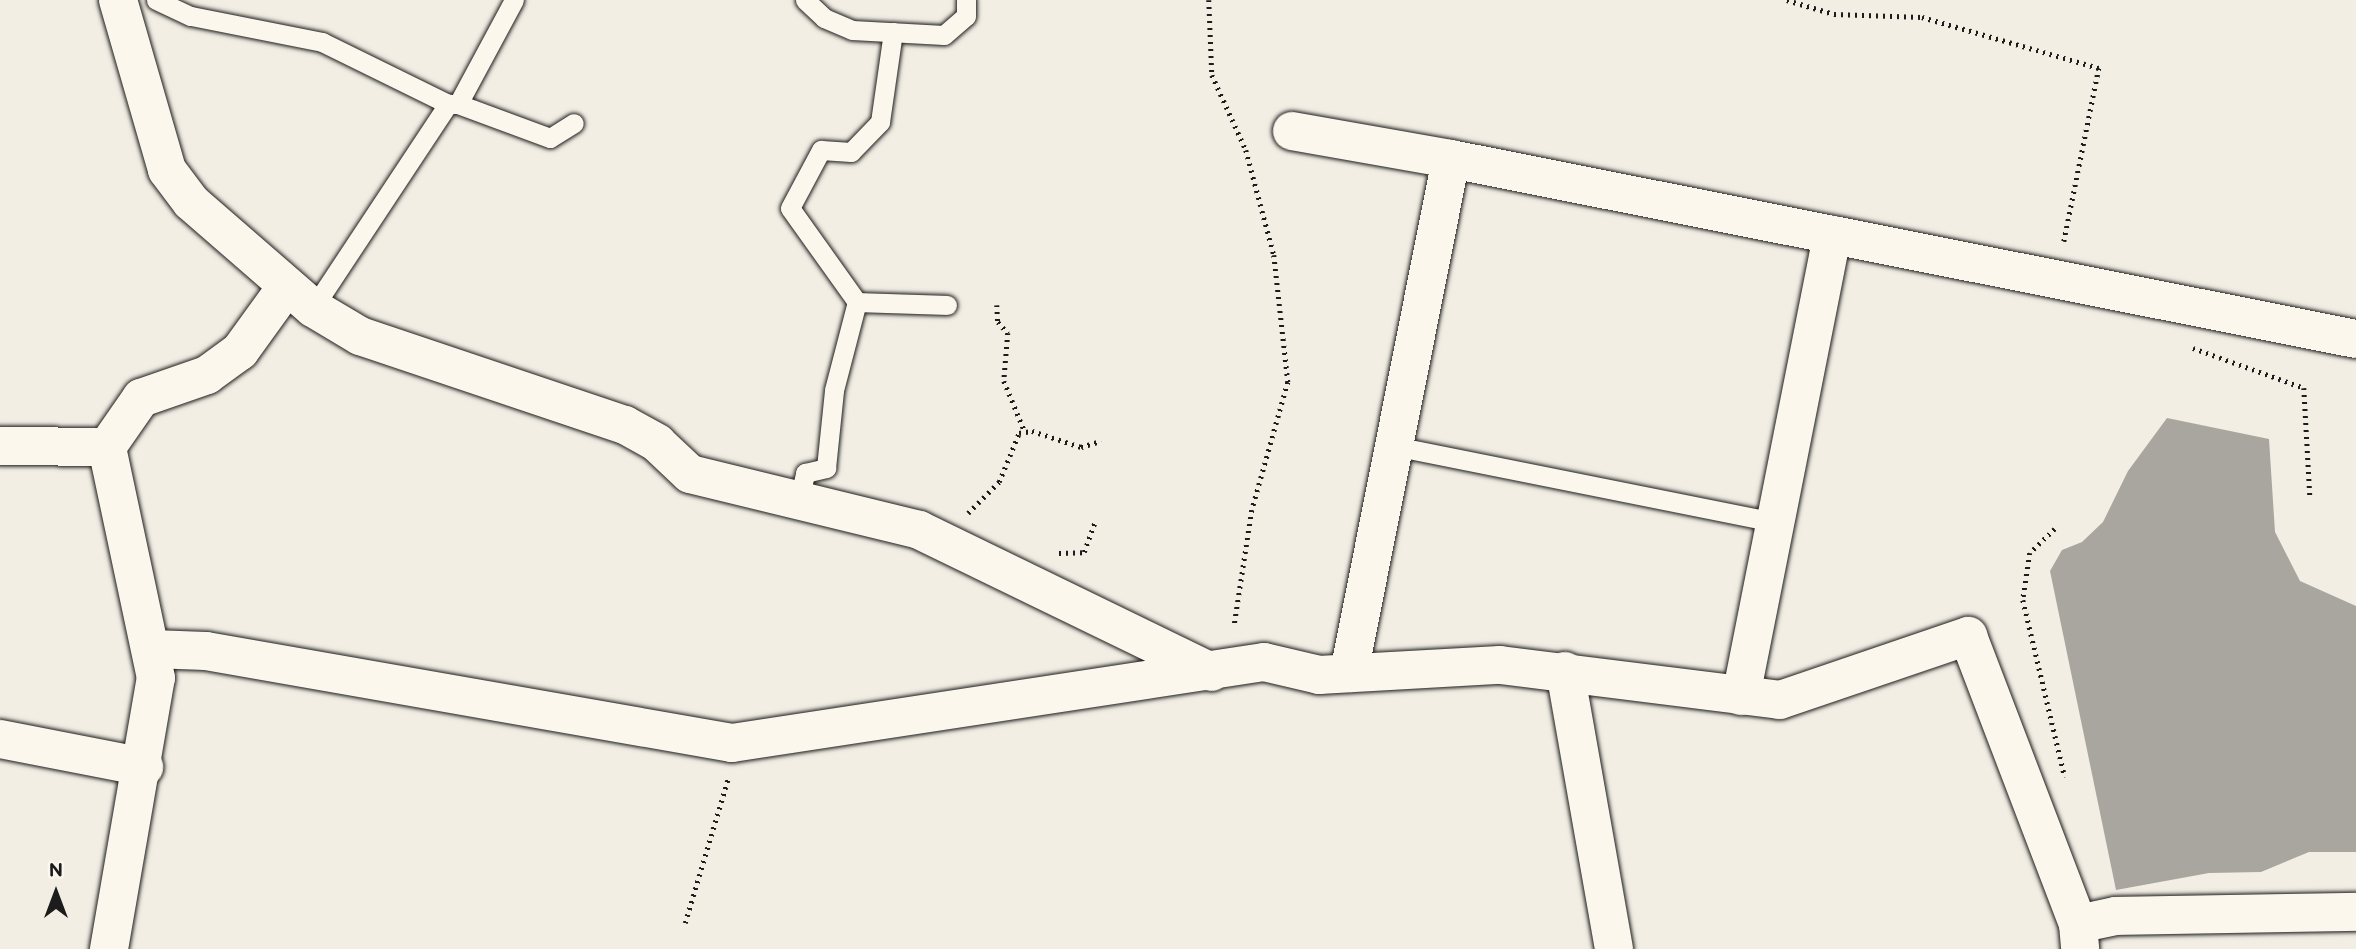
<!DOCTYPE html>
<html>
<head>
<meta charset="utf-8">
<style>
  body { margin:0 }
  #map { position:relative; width:2356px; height:949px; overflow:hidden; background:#f2eee4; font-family:"Balsamiq Sans",sans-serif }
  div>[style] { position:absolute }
  .water>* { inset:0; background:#a9a6a0 }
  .path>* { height:4.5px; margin-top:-2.25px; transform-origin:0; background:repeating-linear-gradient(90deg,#1c1c1c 0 2px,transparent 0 7px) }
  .roads { filter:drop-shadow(0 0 2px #1c1c1c) drop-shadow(0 0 2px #1c1c1c) }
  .lane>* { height:19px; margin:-9.5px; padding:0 9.5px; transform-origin:9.5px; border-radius:9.5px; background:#fbf7ec }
  .street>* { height:38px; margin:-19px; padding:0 19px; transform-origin:19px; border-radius:19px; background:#fbf7ec }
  span { translate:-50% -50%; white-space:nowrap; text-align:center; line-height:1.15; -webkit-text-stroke:5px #fbf7ec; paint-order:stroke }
  .north { position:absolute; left:21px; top:858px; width:70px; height:70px; -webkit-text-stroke:5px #fbf7ec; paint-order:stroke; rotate:0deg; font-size:19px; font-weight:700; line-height:28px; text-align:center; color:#1c1c1c }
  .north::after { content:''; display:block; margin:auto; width:24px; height:32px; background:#1c1c1c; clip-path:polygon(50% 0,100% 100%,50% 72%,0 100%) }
</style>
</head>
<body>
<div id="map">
  <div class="water">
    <div style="clip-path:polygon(2167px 418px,2269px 439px,2275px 532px,2300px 581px,2356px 606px,2356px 852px,2309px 852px,2261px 872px,2209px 873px,2116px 890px,2050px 571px,2062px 550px,2082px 542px,2103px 522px,2128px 471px)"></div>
  </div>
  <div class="path">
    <div style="left:1209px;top:0;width:75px;rotate:87.7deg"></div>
    <div style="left:1212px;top:75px;width:82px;rotate:65.6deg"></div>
    <div style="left:1246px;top:150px;width:109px;rotate:75.1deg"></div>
    <div style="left:1274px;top:255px;width:128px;rotate:83.7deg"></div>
    <div style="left:1288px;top:382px;width:133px;rotate:105.7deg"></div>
    <div style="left:1252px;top:510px;width:118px;rotate:98.7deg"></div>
    <div style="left:1787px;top:0;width:49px;rotate:16.6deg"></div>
    <div style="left:1834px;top:14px;width:88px;rotate:2deg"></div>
    <div style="left:1922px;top:17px;width:184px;rotate:16.1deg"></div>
    <div style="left:2099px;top:68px;width:177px;rotate:101.4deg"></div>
    <div style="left:997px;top:305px;width:17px;rotate:87deg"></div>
    <div style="left:998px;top:322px;width:15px;rotate:48deg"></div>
    <div style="left:1008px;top:333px;width:48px;rotate:94.8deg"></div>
    <div style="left:1004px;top:381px;width:55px;rotate:67.6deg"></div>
    <div style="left:2193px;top:348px;width:118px;rotate:19.8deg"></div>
    <div style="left:2304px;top:388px;width:108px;rotate:86.8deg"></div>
    <div style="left:968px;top:513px;width:44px;rotate:-45deg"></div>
    <div style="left:999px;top:482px;width:53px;rotate:-67.8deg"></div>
    <div style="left:1019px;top:433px;width:13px;rotate:-9deg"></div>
    <div style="left:1032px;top:431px;width:52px;rotate:18.1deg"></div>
    <div style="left:1081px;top:447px;width:21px;rotate:-17deg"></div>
    <div style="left:2055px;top:529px;width:35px;rotate:136deg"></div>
    <div style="left:2030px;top:553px;width:48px;rotate:98.5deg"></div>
    <div style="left:2023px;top:600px;width:182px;rotate:76.7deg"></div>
    <div style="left:1059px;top:553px;width:25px;rotate:-2deg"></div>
    <div style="left:1084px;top:552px;width:33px;rotate:-70deg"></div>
    <div style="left:685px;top:923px;width:150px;rotate:-73.4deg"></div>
  </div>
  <div class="roads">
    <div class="lane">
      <div style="left:156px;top:0;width:38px;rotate:25deg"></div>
      <div style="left:191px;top:16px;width:134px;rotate:11.2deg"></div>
      <div style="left:322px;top:42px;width:140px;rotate:26.2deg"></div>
      <div style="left:448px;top:104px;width:10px"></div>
      <div style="left:458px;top:104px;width:118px;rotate:-61.7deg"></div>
      <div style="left:805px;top:0;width:26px;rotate:43deg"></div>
      <div style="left:824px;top:18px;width:30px;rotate:23deg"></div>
      <div style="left:852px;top:30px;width:92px;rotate:3.1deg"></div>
      <div style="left:944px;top:35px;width:29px;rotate:-41deg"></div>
      <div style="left:966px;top:16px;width:16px;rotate:-90deg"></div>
      <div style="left:458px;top:104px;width:98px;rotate:20.3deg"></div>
      <div style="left:550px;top:138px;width:28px;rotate:-32deg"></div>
      <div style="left:857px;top:302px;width:115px;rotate:-125.5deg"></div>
      <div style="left:790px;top:208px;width:66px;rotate:-61.9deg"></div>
      <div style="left:821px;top:150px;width:30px;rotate:4deg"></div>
      <div style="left:851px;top:152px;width:42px;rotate:-46deg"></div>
      <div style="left:880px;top:122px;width:91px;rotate:-81.8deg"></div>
      <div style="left:313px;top:308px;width:245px;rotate:-56.5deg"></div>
      <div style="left:1394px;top:446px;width:389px;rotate:11.3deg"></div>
      <div style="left:799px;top:500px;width:28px;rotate:-77deg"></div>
      <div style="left:805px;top:473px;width:22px;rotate:-13deg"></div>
      <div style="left:826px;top:468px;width:78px;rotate:-84.1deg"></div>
      <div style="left:834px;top:390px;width:91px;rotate:-75.4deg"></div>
      <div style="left:857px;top:302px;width:90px;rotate:1.9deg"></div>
    </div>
    <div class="street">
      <div style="left:118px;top:0;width:177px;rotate:73.9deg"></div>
      <div style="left:167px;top:170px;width:40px;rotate:53deg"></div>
      <div style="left:191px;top:202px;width:162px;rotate:41deg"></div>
      <div style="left:313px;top:308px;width:55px;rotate:30.8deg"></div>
      <div style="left:360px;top:336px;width:280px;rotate:18.6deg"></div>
      <div style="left:625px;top:425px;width:37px;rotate:29deg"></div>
      <div style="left:657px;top:443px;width:45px;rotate:43.2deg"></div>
      <div style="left:690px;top:474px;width:236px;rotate:13.7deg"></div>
      <div style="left:919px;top:530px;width:325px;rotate:25.9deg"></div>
      <div style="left:1292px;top:131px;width:161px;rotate:10deg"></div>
      <div style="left:0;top:446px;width:107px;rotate:0.5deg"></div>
      <div style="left:152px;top:649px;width:54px;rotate:2.1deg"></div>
      <div style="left:206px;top:651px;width:534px;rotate:9.92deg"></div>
      <div style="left:732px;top:743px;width:538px;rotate:-8.66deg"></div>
      <div style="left:1264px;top:662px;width:57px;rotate:13.3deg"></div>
      <div style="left:1319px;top:675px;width:181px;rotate:-3.2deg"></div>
      <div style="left:1500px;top:665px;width:282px;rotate:7.1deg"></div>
      <div style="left:1780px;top:700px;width:199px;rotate:-18.8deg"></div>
      <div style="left:1968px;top:636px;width:308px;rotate:69.1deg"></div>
      <div style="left:2078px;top:924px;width:25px;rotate:85deg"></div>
      <div style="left:1565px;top:671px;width:282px;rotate:80deg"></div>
      <div style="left:1349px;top:673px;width:524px;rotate:-78.78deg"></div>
      <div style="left:1451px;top:159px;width:923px;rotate:11.25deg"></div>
      <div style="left:1741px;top:696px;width:470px;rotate:-78.8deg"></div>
      <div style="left:0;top:739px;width:147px;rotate:11deg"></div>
      <div style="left:2078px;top:924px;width:39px;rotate:-12deg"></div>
      <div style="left:2116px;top:916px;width:240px;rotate:-1deg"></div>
      <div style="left:109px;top:949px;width:275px;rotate:-80.2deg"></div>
      <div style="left:156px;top:678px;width:236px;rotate:-102deg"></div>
      <div style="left:107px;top:447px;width:60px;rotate:-55.2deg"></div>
      <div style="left:141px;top:398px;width:70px;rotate:-19.2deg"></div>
      <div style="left:207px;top:375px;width:41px;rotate:-36deg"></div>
      <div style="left:240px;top:351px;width:80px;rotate:-54.1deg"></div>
    </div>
  </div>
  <div class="north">N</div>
</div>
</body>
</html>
